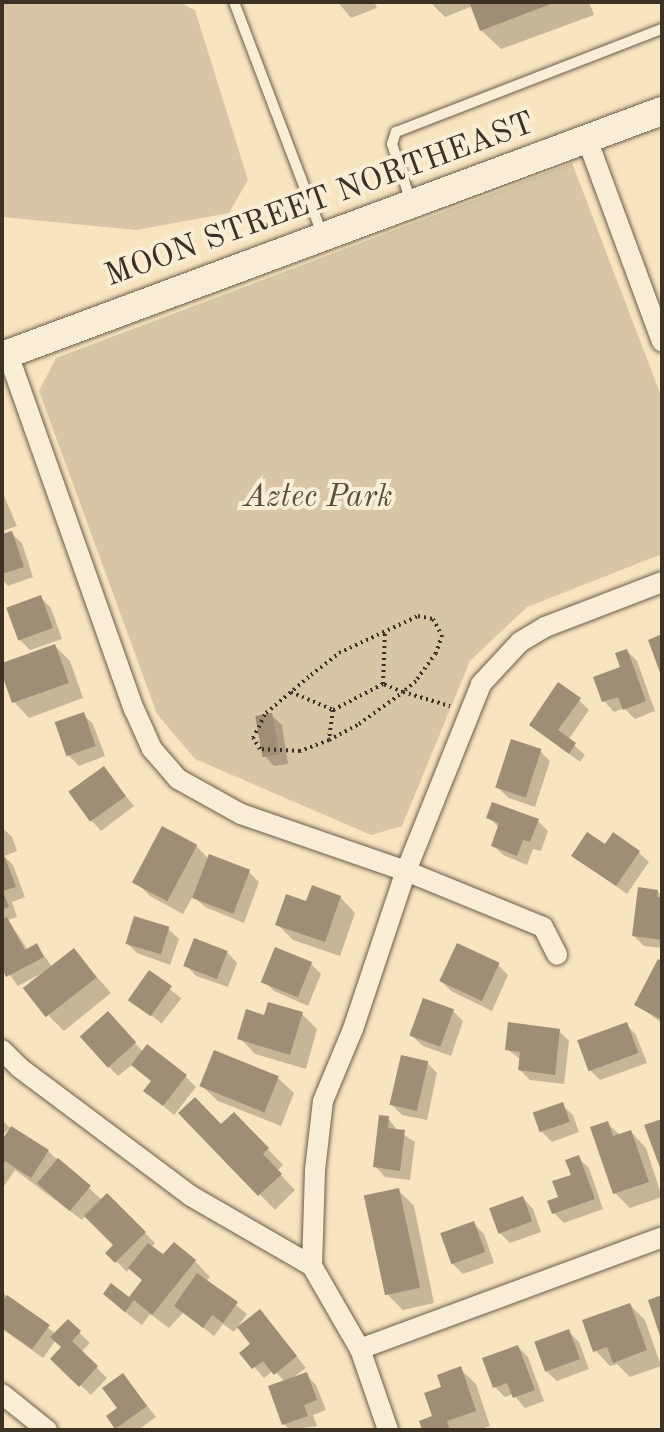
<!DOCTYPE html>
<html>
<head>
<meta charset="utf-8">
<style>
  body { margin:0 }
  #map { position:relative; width:664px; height:1432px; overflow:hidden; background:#f8e4bf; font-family:"Old Standard TT",serif }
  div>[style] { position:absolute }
  .green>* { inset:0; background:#d8c5a5 }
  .shadow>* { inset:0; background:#0003; transform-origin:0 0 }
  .building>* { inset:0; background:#9e8e75; transform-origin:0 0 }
  .path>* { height:4px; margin-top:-2px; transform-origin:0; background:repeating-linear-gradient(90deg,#3d3025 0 2px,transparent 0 6px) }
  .roads { filter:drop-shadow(0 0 2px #6c5d4c) drop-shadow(0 0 2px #6c5d4c) }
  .lane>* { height:10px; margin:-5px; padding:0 5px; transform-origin:5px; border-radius:5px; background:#faedd5 }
  .street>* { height:20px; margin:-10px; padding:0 10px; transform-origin:10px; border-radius:10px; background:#faedd5 }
  .secondary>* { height:28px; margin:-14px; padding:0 14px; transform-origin:14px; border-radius:14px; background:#faedd5 }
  span { translate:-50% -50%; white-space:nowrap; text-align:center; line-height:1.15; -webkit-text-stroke:8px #faedd5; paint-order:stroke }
  .street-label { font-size:32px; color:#3d3025 }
  .park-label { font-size:32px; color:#5c4e3f; font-style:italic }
  .frame { position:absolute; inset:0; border:4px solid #3d3025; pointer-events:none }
</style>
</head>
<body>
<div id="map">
  <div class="green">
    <div style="clip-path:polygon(2px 2px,178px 2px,195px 10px,248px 180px,229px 213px,136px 230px,2px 217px)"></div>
    <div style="clip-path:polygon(572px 163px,662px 398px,662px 554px,527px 607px,470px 661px,402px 826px,371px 835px,195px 759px,157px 714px,39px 391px,56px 358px)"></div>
  </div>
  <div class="shadow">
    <div style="clip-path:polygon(338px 2px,374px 2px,377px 8px,351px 18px)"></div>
    <div style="clip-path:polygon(430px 2px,589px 2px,594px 15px,501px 49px,481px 30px,473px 6px,445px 17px)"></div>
    <div style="clip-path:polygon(2px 491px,17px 526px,2px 531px)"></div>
    <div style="clip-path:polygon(11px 533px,22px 543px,33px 577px,8px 586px,2px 579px,2px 537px)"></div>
    <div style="clip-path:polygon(41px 598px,51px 608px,62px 639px,30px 650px,20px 640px)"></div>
    <div style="clip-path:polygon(55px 646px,70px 661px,83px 698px,29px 718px,14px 702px,2px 665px)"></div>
    <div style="clip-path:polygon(627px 651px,637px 661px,655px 711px,635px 719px,624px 708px,614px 712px,604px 701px,623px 668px)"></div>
    <div style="clip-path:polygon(579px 700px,589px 710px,568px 740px,585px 755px,580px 762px,531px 725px)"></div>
    <div style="clip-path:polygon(83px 714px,93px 724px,105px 756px,79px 766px,69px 756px)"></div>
    <div style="clip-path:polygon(271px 715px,282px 725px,288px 764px,274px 766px,264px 755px)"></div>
    <div style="clip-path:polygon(540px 751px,550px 761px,535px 807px,509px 798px,498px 788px)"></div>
    <div style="clip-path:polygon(104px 769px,134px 806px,101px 831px,91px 820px)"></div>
    <div style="clip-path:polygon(489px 817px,538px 821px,548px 831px,541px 851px,533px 849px,527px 865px,503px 855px,493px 845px,499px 828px)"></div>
    <div style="clip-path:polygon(2px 827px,12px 837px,17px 851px,4px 856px,13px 865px,25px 897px,12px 902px,17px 917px,8px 920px,28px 950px,37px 946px,53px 968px,74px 951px,111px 993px,64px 1031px,49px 1016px,44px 972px,18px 986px,2px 964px)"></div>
    <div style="clip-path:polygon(196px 846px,209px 859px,249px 872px,259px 882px,244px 923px,205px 907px,193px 896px,183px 914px,150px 896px,135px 881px)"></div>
    <div style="clip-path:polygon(606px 846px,638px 852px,649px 862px,627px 894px,574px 856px)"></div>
    <div style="clip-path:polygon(657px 891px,662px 896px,662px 948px,644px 946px,634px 936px)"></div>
    <div style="clip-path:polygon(340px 897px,355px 913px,340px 956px,293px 940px,277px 924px,307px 904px)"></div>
    <div style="clip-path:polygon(135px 918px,168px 929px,179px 939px,170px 965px,137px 953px,127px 943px)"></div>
    <div style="clip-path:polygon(227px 952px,237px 963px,228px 987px,196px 976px,186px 965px)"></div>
    <div style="clip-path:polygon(662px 963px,662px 1023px,637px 1005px)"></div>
    <div style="clip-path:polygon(311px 964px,321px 974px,308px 1006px,274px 991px,264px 981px)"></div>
    <div style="clip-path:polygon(498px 965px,508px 975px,492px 1011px,451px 991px,441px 981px)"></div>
    <div style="left:149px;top:973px;width:41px;height:32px;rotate:38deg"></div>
    <div style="clip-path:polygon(453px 1011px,463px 1021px,451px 1056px,423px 1046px,412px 1036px)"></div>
    <div style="clip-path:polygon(302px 1014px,317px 1029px,306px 1069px,255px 1054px,240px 1038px,266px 1017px)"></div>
    <div style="clip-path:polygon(118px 1024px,143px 1052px,185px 1076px,196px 1087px,174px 1115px,146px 1091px,153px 1082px,133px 1064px,118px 1076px,108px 1066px)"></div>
    <div style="clip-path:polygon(626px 1024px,636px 1035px,647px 1063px,600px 1080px,590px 1070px)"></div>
    <div style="clip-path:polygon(559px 1031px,569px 1041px,564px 1084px,530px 1080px,520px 1070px,521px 1060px,507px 1049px)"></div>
    <div style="clip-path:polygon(427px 1063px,437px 1073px,427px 1120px,402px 1115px,392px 1105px)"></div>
    <div style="clip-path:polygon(278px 1078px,294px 1093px,281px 1126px,218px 1101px,202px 1086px)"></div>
    <div style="clip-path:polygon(562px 1105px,573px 1115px,579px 1132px,552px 1142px,542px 1132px)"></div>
    <div style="clip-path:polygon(181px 1113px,222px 1127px,234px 1114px,283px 1165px,277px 1171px,295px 1190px,275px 1210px)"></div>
    <div style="clip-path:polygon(388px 1118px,398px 1131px,415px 1142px,410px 1180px,385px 1177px,375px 1166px)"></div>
    <div style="clip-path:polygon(2px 1120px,10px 1128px,2px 1135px)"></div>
    <div style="clip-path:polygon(607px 1123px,621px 1136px,631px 1132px,646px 1148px,662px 1197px,630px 1208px,615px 1193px)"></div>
    <div style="clip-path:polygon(2px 1144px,48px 1151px,102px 1200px,107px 1196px,155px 1243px,151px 1247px,164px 1257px,195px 1261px,210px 1277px,206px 1281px,247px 1314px,234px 1332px,223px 1324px,214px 1336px,184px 1312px,169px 1328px,150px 1314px,142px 1325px,121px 1309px,106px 1294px,129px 1299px,144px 1281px,130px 1268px,127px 1272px,108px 1253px,116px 1245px,86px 1215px,82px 1220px,15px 1170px,2px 1189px)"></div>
    <div style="clip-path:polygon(578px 1158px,589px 1168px,603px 1209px,564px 1223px,554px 1213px)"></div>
    <div style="clip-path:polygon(398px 1190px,414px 1206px,434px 1303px,403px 1310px,387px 1294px)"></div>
    <div style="clip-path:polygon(523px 1198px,533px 1209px,541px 1232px,510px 1243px,500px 1233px)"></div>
    <div style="clip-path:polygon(473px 1223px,484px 1234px,494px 1263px,463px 1274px,453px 1264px)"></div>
    <div style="clip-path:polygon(2px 1289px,6px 1296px,56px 1334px,68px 1322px,90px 1343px,81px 1352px,107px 1378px,91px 1395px,53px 1359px,63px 1347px,56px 1340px,43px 1358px,2px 1329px)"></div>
    <div style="clip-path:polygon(630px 1305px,645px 1320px,661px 1366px,630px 1377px,617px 1364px,610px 1366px,595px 1350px)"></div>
    <div style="clip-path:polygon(260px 1311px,306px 1368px,291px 1379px,306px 1375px,316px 1385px,326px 1410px,313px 1415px,317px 1426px,290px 1430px,284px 1424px,285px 1382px,274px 1370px,264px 1378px,242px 1353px,253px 1344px)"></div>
    <div style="clip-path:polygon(569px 1332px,579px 1342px,589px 1369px,557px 1381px,546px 1371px)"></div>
    <div style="clip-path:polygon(518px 1347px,528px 1357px,544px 1401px,525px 1408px,513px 1394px,505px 1397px,495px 1387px)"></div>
    <div style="clip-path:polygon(460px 1369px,476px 1384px,490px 1426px,478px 1430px,424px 1430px,435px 1418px,444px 1388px)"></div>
    <div style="clip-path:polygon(123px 1375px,156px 1417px,138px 1430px,119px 1430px,109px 1417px,120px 1409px)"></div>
  </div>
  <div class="building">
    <div style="clip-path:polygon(469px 2px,556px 2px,480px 31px)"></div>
    <div style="clip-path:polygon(12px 531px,24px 567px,2px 574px,2px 534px)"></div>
    <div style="left:41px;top:595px;width:35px;height:37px;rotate:70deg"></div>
    <div style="clip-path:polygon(662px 634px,662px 678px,648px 640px)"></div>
    <div style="clip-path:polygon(55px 644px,69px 683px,12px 703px,2px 675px,2px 663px)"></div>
    <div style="clip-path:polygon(627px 649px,646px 701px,623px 710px,618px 697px,602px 702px,593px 677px,620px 667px,615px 653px)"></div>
    <div style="clip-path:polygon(558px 682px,581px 698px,558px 730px,576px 743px,569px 754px,529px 725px)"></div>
    <div style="left:84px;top:712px;width:36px;height:31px;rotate:71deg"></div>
    <div style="left:272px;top:713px;width:42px;height:17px;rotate:80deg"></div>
    <div style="left:511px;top:739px;width:32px;height:51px;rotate:18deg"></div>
    <div style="left:104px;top:766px;width:37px;height:44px;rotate:54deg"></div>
    <div style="clip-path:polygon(492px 802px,539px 819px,530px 842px,523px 840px,517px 856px,491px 846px,499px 823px,486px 818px)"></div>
    <div style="left:162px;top:826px;width:40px;height:64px;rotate:28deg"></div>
    <div style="clip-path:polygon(587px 832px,605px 844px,613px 832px,640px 851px,616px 886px,571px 856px)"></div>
    <div style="clip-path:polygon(2px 850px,16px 887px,3px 891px,9px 907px,2px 909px)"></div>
    <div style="left:209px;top:854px;width:44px;height:47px;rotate:21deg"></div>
    <div style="clip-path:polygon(312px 885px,341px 896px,325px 942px,275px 925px,286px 894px,306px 901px)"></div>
    <div style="clip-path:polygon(638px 887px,658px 890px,657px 897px,662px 898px,662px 940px,632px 936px)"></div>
    <div style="left:134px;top:916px;width:37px;height:29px;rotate:17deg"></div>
    <div style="clip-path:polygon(7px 917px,25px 950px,37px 943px,44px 957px,6px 977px,2px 969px,2px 920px)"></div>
    <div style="left:194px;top:938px;width:36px;height:30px;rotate:21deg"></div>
    <div style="left:457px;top:943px;width:47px;height:42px;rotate:25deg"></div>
    <div style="left:275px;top:947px;width:40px;height:38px;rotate:22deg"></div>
    <div style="left:74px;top:948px;width:37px;height:65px;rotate:52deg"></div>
    <div style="clip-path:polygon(658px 959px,662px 961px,662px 1020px,634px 1005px)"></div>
    <div style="left:149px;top:970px;width:28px;height:37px;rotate:35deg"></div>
    <div style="left:423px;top:998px;width:33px;height:40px;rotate:20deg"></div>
    <div style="clip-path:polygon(268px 1002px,303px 1012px,290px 1055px,237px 1039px,246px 1009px,264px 1015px)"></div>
    <div style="left:108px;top:1011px;width:42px;height:38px;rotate:48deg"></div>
    <div style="clip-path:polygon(508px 1022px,560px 1029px,555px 1075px,518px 1070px,520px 1052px,505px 1050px)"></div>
    <div style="left:627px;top:1022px;width:33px;height:53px;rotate:70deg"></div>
    <div style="clip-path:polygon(147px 1044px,187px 1075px,163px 1106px,143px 1091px,151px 1081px,131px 1065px)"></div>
    <div style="left:214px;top:1050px;width:70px;height:39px;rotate:22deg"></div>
    <div style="left:401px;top:1055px;width:28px;height:51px;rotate:13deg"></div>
    <div style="clip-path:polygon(195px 1097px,221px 1124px,234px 1112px,269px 1148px,263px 1154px,282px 1174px,258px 1196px,178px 1113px)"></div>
    <div style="left:563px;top:1102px;width:21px;height:32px;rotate:71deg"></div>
    <div style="clip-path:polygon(379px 1115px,389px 1116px,388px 1128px,405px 1130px,400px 1171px,373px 1167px)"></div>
    <div style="clip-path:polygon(662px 1119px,662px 1173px,644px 1125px)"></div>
    <div style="clip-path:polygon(608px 1121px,613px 1136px,631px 1130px,649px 1182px,613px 1194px,590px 1127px)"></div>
    <div style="clip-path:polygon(11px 1126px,49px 1150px,31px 1178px,5px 1161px,2px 1166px,2px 1140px)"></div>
    <div style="clip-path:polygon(579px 1155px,595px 1199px,552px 1214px,547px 1201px,558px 1197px,552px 1181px,571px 1175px,565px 1160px)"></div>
    <div style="left:58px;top:1158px;width:43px;height:33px;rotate:40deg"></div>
    <div style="left:399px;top:1188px;width:102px;height:36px;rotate:78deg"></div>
    <div style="clip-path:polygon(107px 1193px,146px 1232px,115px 1263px,105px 1253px,113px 1245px,84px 1216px)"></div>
    <div style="left:523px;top:1196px;width:27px;height:36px;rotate:70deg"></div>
    <div style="left:474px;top:1221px;width:33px;height:36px;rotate:70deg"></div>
    <div style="clip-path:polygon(174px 1242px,196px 1260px,152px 1315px,134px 1300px,125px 1312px,103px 1294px,111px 1283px,129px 1297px,142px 1280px,128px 1268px,148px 1243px,163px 1254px)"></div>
    <div style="clip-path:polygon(197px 1273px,238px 1302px,223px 1323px,212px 1315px,203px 1328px,174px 1306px)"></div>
    <div style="clip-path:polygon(7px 1295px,50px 1325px,32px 1349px,2px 1328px,2px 1302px)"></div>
    <div style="clip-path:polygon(662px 1295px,662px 1339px,661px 1339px,648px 1300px)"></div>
    <div style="clip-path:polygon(630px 1303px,647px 1350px,613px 1363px,607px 1347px,593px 1352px,582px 1320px)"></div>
    <div style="clip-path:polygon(260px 1309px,297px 1356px,274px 1375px,263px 1361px,252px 1369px,239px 1353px,250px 1344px,237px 1327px)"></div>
    <div style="clip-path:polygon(68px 1319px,81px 1331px,72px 1341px,98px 1366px,79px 1387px,50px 1359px,61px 1347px,50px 1337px)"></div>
    <div style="left:569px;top:1329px;width:32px;height:37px;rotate:70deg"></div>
    <div style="clip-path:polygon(518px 1345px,535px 1390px,513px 1398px,507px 1383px,493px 1388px,482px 1358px)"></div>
    <div style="clip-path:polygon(461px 1366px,476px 1411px,447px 1421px,450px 1430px,422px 1430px,419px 1421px,432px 1416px,424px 1393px,441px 1387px,437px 1375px)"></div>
    <div style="clip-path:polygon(307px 1372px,317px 1400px,304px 1405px,308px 1416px,282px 1425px,268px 1386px)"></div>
    <div style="clip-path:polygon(123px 1373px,147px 1406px,115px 1429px,106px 1416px,117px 1408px,102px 1388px)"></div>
  </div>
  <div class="path">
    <div style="left:418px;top:616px;width:15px;rotate:11deg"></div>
    <div style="left:433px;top:619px;width:18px;rotate:61deg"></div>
    <div style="left:442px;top:635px;width:19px;rotate:108deg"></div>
    <div style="left:436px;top:653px;width:34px;rotate:126deg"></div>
    <div style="left:416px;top:681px;width:17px;rotate:140deg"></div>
    <div style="left:403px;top:692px;width:22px;rotate:-158deg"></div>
    <div style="left:383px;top:684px;width:56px;rotate:152.5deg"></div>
    <div style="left:333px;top:710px;width:30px;rotate:98deg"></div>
    <div style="left:329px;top:740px;width:31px;rotate:159deg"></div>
    <div style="left:300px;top:751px;width:40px;rotate:-177.1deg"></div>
    <div style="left:260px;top:749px;width:13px;rotate:-122deg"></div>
    <div style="left:253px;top:738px;width:28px;rotate:-63deg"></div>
    <div style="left:266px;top:713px;width:59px;rotate:-40.2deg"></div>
    <div style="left:311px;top:675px;width:36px;rotate:-38deg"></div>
    <div style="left:339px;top:653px;width:87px;rotate:-25.1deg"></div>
    <div style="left:383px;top:684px;width:54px;rotate:-87.9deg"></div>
    <div style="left:291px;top:692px;width:46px;rotate:23.2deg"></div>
    <div style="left:329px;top:740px;width:34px;rotate:-28deg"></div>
    <div style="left:359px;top:724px;width:54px;rotate:-36deg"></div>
    <div style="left:403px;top:692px;width:49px;rotate:16.6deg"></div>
  </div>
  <div class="roads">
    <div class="lane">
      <div style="left:234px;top:2px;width:248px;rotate:69.2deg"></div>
      <div style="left:411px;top:202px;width:61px;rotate:-108.1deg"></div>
      <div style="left:392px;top:144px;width:13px;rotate:-72deg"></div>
      <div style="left:396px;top:132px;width:285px;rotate:-21.2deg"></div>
    </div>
    <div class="street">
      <div style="left:587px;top:139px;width:216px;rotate:69.7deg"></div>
      <div style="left:8px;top:354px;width:377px;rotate:70.5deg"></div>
      <div style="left:134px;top:709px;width:44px;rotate:65.8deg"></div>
      <div style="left:152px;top:749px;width:40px;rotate:49deg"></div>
      <div style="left:178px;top:779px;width:72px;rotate:29.1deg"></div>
      <div style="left:241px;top:814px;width:175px;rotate:19.1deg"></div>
      <div style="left:406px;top:871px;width:148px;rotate:22.2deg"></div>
      <div style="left:543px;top:927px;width:31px;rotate:63deg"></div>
      <div style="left:2px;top:1050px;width:25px;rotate:45deg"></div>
      <div style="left:20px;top:1068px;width:214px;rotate:36.8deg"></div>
      <div style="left:191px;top:1196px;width:140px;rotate:30deg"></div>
      <div style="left:312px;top:1266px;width:96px;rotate:60deg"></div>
      <div style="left:360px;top:1349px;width:86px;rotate:70.9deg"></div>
      <div style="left:312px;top:1266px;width:96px;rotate:-88.2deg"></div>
      <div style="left:315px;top:1170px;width:69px;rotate:-83.4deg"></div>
      <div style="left:323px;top:1101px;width:78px;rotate:-67.4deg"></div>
      <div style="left:353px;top:1029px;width:167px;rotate:-71.5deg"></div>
      <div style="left:406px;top:871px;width:201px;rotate:-68.1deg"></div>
      <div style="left:481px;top:684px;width:57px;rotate:-47.1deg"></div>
      <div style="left:520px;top:642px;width:29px;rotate:-31deg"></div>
      <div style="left:545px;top:627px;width:125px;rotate:-21deg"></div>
      <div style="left:360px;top:1349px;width:322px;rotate:-20.3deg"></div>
      <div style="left:2px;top:1394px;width:58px;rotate:38.7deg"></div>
    </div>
    <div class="secondary">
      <div style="left:2px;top:356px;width:704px;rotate:-20.37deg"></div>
    </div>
  </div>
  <div class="street-label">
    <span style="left:320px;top:201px;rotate:-20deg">MOON STREET NORTHEAST</span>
  </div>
  <div class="park-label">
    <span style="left:318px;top:498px">Aztec Park</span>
  </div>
  <div class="frame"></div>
</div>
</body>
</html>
